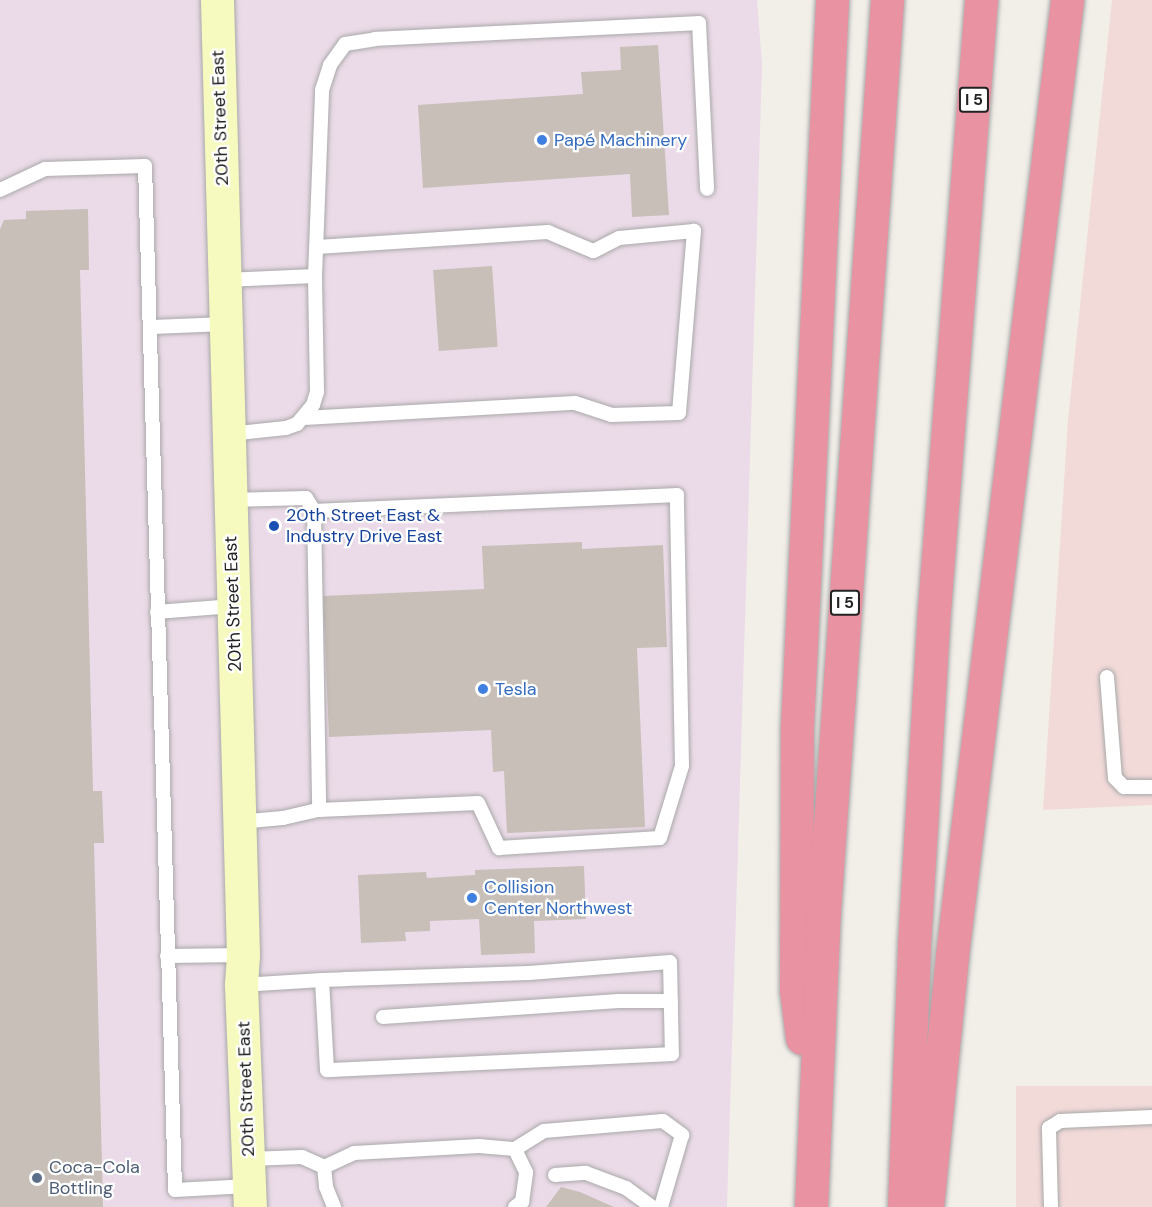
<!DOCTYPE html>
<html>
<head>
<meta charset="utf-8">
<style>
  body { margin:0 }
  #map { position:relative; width:1152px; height:1207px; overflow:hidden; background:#f2efe9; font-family:"DM Sans",sans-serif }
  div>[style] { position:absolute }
  .commercial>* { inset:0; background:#f2dad9; transform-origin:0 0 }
  .industrial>* { inset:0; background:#ebdbe8 }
  .building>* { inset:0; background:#c7bfb8; transform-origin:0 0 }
  .roads { filter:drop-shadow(0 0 2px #a9a9a9) drop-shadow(0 0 2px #a9a9a9) }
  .lane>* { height:14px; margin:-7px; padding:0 7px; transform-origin:7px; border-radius:7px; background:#fff }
  .secondary>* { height:33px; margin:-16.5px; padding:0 16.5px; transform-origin:16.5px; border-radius:16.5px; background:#f7fabf }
  .highway>* { height:33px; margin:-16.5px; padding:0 16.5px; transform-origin:16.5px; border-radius:16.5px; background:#e892a2 }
  .dots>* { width:16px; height:16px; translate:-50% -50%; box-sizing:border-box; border:3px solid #fff; border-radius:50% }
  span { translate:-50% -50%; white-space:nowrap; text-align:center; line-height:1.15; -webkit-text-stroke:4.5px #fff; paint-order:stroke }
  .shield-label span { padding:2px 4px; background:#fff; border:2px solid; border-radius:4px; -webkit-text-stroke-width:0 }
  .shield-label { font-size:16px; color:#222; font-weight:700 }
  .street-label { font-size:18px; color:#222 }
  .shop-label { font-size:18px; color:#366cbe }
  .left { translate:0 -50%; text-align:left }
  .transit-label { font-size:18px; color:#164399 }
  .service-label { font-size:18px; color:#4e5e75 }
</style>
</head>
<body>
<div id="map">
  <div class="commercial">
    <div style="clip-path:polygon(1112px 0,1152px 0,1152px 805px,1043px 810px,1068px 420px)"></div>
    <div style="left:1152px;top:1086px;width:121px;height:136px;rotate:90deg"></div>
  </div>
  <div class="industrial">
    <div style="clip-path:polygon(0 0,757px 0,762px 65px,727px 1207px,0 1207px)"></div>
  </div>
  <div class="building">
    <div style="clip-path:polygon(658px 45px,669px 215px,632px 217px,630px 174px,423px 188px,418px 105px,583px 94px,581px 72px,621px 70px,620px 47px)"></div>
    <div style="clip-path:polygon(88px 209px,89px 270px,80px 270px,93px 791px,102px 791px,104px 843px,94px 843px,103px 1207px,0 1207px,0 229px,4px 220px,26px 219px,26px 211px)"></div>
    <div style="left:492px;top:266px;width:81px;height:59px;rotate:86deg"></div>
    <div style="clip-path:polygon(582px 542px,582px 549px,663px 545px,667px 647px,637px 648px,645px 827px,507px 833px,504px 771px,493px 772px,491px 730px,329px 737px,323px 596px,484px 589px,482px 546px)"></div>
    <div style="clip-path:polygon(584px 866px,586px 919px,534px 921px,535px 953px,481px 955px,479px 919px,430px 921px,430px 931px,405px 932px,406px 941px,361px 943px,358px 875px,426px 872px,427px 878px,475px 875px,475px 870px)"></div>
    <div style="clip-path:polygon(561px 1187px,580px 1192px,614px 1207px,546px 1207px)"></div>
  </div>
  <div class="roads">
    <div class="lane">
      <div style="left:0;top:190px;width:50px;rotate:-25deg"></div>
      <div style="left:45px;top:169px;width:100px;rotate:-1.7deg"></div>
      <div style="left:145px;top:166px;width:1024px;rotate:88.32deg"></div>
      <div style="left:175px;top:1190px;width:74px;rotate:-3.1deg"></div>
      <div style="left:225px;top:280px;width:90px;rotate:-2.5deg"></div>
      <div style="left:315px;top:276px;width:186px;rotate:-87.8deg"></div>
      <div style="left:322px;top:90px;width:26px;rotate:-72deg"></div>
      <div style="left:330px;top:65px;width:26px;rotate:-54deg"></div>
      <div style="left:345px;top:44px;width:30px;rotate:-9deg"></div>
      <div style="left:375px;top:39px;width:324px;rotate:-2.8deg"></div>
      <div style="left:699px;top:23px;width:166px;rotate:87.2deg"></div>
      <div style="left:152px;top:327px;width:74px;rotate:-2.3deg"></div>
      <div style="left:304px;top:418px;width:271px;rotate:-3.2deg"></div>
      <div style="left:575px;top:403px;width:38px;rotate:18deg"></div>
      <div style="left:611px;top:415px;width:68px;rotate:-1.7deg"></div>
      <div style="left:679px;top:413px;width:183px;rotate:-85.3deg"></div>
      <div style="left:694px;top:231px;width:75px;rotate:174.7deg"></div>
      <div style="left:619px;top:238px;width:29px;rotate:153deg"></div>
      <div style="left:593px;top:251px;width:49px;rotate:-157.1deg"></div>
      <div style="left:548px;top:232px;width:232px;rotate:176.3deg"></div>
      <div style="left:229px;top:434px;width:57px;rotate:-6deg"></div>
      <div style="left:286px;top:428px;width:12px;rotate:-20deg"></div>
      <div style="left:297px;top:424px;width:25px;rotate:-50deg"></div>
      <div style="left:313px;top:405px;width:14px;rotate:-73deg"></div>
      <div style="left:317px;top:392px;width:116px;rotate:-91deg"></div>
      <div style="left:230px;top:500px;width:76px;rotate:-1.5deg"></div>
      <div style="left:306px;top:498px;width:15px;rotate:58deg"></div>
      <div style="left:314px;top:511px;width:299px;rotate:89deg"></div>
      <div style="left:157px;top:612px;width:76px;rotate:-4.5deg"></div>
      <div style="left:1107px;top:677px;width:101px;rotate:85.5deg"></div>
      <div style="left:1115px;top:778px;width:13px;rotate:45deg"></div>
      <div style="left:1124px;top:787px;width:28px"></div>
      <div style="left:239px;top:822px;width:44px;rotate:-5.2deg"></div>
      <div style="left:283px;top:818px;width:37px;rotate:-13deg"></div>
      <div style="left:319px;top:810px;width:159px;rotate:-2.5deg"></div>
      <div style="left:478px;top:803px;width:50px;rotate:65deg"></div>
      <div style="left:499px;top:848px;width:161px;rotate:-3.6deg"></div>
      <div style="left:660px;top:838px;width:75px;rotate:-73deg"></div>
      <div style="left:682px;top:766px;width:271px;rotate:-91.1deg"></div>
      <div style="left:677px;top:495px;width:363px;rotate:177.5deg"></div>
      <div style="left:167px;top:956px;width:76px;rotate:-0.8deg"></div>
      <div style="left:241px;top:985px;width:81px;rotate:-3.5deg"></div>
      <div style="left:322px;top:980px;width:23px;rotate:-2deg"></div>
      <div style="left:345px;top:979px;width:184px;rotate:-1.9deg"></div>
      <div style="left:529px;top:973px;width:141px;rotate:-4.5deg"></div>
      <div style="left:670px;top:962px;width:92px;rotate:88.8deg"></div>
      <div style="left:672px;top:1054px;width:345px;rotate:177.3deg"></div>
      <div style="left:327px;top:1070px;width:90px;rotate:-93.2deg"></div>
      <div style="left:383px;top:1017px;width:236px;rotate:-3.9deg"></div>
      <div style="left:618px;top:1001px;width:53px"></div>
      <div style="left:249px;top:1159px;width:53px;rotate:-2.2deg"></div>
      <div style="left:302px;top:1157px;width:24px;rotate:24deg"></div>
      <div style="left:324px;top:1167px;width:33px;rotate:-25deg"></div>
      <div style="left:354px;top:1153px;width:125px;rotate:-3.2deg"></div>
      <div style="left:479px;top:1146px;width:36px;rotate:5deg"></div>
      <div style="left:515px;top:1149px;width:34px;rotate:-32deg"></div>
      <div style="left:544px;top:1131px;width:119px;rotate:-4.8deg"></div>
      <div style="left:663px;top:1121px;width:24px;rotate:36deg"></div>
      <div style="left:682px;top:1135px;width:75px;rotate:106.3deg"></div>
      <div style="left:324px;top:1167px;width:20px;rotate:84deg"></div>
      <div style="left:326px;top:1187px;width:22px;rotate:68deg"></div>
      <div style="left:555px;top:1175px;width:31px;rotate:-4deg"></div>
      <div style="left:586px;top:1173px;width:43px;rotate:20.6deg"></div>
      <div style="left:626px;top:1188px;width:32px;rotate:36deg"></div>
      <div style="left:515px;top:1207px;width:9px;rotate:-36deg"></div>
      <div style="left:522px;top:1202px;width:30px;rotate:-82deg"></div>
      <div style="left:526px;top:1172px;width:25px;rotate:-116deg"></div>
      <div style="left:1051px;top:1207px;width:79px;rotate:-91.5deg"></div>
      <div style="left:1049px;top:1128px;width:13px;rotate:-32deg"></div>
      <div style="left:1060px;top:1121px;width:92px;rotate:-2.5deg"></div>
    </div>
    <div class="secondary">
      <div style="left:217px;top:0;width:955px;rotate:88.44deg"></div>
      <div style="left:243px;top:955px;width:30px;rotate:94deg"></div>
      <div style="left:241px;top:985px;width:222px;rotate:87.7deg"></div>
    </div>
    <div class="highway">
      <div style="left:802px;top:1038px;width:48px;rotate:-97.1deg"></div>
      <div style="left:796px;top:990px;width:263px;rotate:-89.8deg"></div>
      <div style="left:797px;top:727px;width:728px;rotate:-87.24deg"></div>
      <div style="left:811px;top:1207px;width:296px;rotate:-87.5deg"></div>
      <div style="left:824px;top:911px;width:913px;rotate:-86.04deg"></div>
      <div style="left:904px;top:1207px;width:262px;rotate:-87.8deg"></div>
      <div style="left:914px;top:945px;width:336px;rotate:-86.6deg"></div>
      <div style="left:934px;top:610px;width:612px;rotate:-85.59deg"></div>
      <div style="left:927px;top:1207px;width:253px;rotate:-84.3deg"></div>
      <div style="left:952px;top:955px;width:962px;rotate:-83.13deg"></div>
    </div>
  </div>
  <div class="dots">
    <div style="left:542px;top:140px;background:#3f7fe0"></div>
    <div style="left:274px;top:526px;background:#1a4fb4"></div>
    <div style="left:483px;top:689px;background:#3f7fe0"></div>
    <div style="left:472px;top:898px;background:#3f7fe0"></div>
    <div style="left:37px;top:1178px;background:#5c6f8a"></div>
  </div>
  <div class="shield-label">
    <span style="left:974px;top:100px">I 5</span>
    <span style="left:845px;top:603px">I 5</span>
  </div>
  <div class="street-label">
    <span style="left:220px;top:118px;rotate:-92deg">20th Street East</span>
    <span style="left:233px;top:604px;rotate:-92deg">20th Street East</span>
    <span style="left:246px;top:1089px;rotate:-92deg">20th Street East</span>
  </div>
  <div class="shop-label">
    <span class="left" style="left:554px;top:140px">Papé Machinery</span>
    <span class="left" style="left:495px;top:689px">Tesla</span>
    <span class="left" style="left:484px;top:898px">Collision<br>Center Northwest</span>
  </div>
  <div class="transit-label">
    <span class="left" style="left:286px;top:526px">20th Street East &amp;<br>Industry Drive East</span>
  </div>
  <div class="service-label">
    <span class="left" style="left:49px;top:1178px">Coca-Cola<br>Bottling</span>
  </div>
</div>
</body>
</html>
